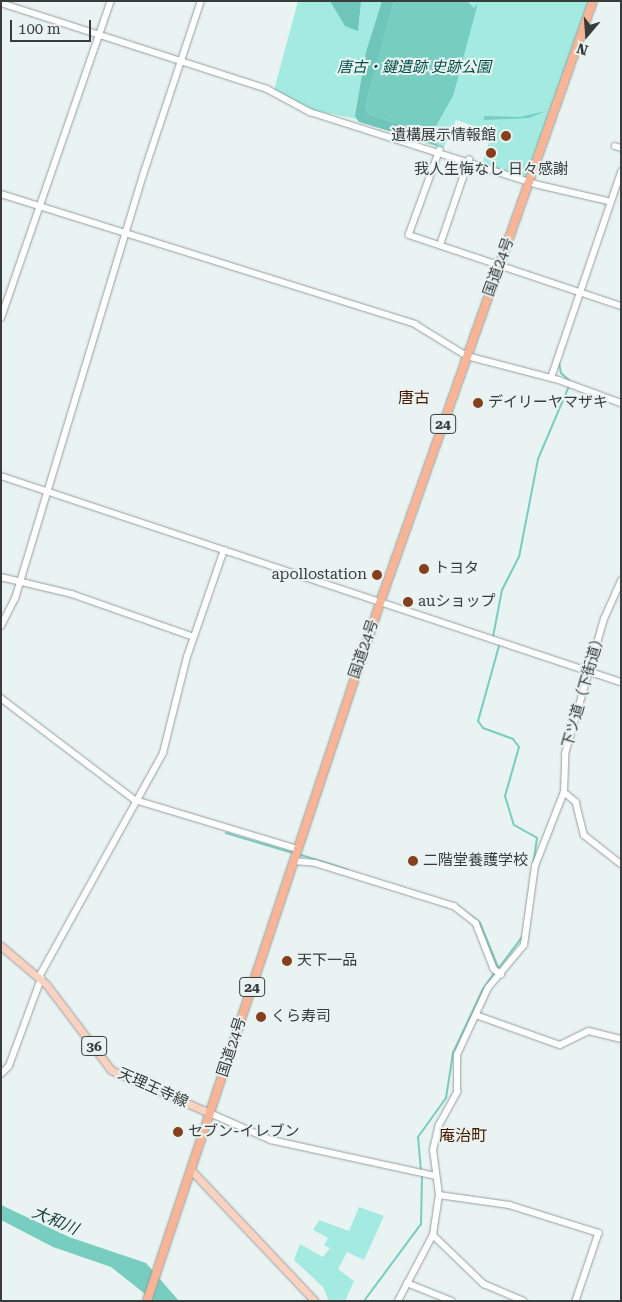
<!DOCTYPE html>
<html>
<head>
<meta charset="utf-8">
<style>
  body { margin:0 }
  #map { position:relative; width:622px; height:1302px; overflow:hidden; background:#e9f3f1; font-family:"Roboto Serif","Noto Sans JP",serif }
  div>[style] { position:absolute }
  .green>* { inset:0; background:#a3ebe0 }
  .forest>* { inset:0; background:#6fc5b9 }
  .water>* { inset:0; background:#77cdc0 }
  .stream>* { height:2px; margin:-1px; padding:0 1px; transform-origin:1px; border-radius:1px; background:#77cdc0 }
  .roads { filter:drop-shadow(0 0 1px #969f9e) drop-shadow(0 0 1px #969f9e) }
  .minor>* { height:5.5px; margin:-2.75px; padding:0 2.75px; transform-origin:2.75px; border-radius:2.75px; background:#fff }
  .major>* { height:7px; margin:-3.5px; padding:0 3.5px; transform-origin:3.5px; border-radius:3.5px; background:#fbd2c1 }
  .highway>* { height:8px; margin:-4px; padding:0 4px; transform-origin:4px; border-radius:4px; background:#f8b497 }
  .dots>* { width:14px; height:14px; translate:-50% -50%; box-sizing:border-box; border:2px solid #e9f3f1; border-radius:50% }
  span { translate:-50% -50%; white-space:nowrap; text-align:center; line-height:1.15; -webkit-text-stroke:4px #e9f3f1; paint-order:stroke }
  .shield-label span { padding:1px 4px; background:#e9f3f1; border:1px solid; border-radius:4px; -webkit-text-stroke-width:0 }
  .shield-label { font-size:14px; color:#383c3b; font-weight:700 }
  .park-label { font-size:15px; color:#005048; font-style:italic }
  .poi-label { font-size:15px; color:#383c3b }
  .right { translate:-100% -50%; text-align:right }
  .left { translate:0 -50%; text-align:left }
  .street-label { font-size:15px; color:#383c3b }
  .neighbourhood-label { font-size:16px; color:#481801 }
  .water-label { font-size:16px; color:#1a423d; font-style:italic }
  .frame { position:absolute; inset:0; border:2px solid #383c3b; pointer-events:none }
  .north { position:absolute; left:562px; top:10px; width:50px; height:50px; -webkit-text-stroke:4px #e9f3f1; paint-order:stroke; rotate:198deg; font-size:14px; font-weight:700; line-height:20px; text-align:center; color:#383c3b }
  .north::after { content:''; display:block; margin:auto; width:18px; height:22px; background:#383c3b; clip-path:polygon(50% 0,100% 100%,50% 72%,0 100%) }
  .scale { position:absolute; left:10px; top:20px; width:81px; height:22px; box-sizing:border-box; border:2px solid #383c3b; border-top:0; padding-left:6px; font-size:15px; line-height:18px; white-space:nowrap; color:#383c3b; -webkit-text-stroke:4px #e9f3f1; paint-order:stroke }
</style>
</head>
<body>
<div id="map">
  <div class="green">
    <div style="clip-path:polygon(298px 1px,589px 1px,526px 178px,482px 165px,492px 132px,456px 120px,443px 149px,352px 118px,311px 110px,274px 90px)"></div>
    <div style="clip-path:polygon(359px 1207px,384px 1216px,364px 1260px,347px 1252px,338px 1269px,354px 1281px,345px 1301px,329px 1301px,323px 1287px,294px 1260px,300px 1244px,323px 1257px,330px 1248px,324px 1245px,328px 1238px,313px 1230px,319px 1220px,349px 1231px)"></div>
  </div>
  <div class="forest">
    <div style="clip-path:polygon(330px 1px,361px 1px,358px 31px,345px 26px)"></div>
    <div style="clip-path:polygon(382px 1px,394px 1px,365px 107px,368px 114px,431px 135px,438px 146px,359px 122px,355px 116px,366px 52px)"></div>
  </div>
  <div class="water">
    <div style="clip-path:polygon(394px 1px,467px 1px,474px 8px,478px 3px,453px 96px,431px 135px,368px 114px,365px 107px)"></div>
    <div style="clip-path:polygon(546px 111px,529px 118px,484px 120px,484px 116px,520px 117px)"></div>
    <div style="clip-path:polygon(1px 1205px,69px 1237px,146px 1263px,179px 1301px,154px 1301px,111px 1267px,53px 1247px,1px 1220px)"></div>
  </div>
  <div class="stream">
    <div style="left:559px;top:363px;width:10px;rotate:79deg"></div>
    <div style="left:561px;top:373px;width:13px;rotate:42deg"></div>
    <div style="left:493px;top:637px;width:48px;rotate:-79.2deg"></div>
    <div style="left:502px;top:590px;width:37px;rotate:-63deg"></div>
    <div style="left:519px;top:557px;width:100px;rotate:-79deg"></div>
    <div style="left:538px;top:459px;width:79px;rotate:-67deg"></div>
    <div style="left:499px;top:646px;width:78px;rotate:105.6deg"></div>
    <div style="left:478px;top:721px;width:9px;rotate:54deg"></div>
    <div style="left:483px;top:728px;width:32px;rotate:20deg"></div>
    <div style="left:513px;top:739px;width:10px;rotate:53deg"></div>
    <div style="left:519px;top:747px;width:51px;rotate:105.9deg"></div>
    <div style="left:505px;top:796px;width:30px;rotate:73deg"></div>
    <div style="left:514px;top:825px;width:26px;rotate:29deg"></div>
    <div style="left:537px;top:838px;width:78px;rotate:98.1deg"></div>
    <div style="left:226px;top:833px;width:70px;rotate:16.6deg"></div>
    <div style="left:298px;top:854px;width:52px;rotate:17.7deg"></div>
    <div style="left:455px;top:904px;width:31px;rotate:37deg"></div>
    <div style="left:480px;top:923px;width:48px;rotate:67.8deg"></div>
    <div style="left:498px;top:969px;width:40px;rotate:-53deg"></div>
    <div style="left:421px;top:1171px;width:34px;rotate:-95deg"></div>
    <div style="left:418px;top:1137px;width:48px;rotate:-54.3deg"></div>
    <div style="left:446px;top:1098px;width:46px;rotate:-81.2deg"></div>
    <div style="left:453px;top:1053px;width:71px;rotate:-64.9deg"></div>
    <div style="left:483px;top:989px;width:21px;rotate:-55deg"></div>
    <div style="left:364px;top:1301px;width:96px;rotate:-53.5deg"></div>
    <div style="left:421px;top:1224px;width:49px;rotate:-88.8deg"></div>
  </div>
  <div class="roads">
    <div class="minor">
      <div style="left:1px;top:3px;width:280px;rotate:17.9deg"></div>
      <div style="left:267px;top:89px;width:49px;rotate:28.1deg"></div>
      <div style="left:310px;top:112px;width:236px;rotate:17.7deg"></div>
      <div style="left:535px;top:184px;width:75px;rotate:13.1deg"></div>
      <div style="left:615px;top:146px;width:6px;rotate:18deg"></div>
      <div style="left:440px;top:150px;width:90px;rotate:110deg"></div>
      <div style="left:409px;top:235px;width:224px;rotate:18.5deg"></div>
      <div style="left:1px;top:194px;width:434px;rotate:17.4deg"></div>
      <div style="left:415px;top:324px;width:61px;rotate:31.6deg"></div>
      <div style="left:467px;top:356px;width:95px;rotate:14.6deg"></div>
      <div style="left:559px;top:380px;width:66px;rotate:20.4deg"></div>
      <div style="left:440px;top:245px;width:90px;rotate:-71.2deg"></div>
      <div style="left:1px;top:318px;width:336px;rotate:-70.9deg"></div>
      <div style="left:551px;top:378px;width:218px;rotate:-71.2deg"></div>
      <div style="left:1px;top:476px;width:653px;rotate:18.38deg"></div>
      <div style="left:1px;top:577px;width:73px;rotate:13.5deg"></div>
      <div style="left:72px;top:594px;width:129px;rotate:19.4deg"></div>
      <div style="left:1px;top:626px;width:30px;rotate:-63deg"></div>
      <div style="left:15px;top:599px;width:443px;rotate:-73.2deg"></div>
      <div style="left:143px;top:175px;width:183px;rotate:-71.6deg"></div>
      <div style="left:1px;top:698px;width:168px;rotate:37.3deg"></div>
      <div style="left:135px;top:800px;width:169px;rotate:16.8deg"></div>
      <div style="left:564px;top:792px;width:16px;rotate:40deg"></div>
      <div style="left:576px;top:802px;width:34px;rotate:76deg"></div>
      <div style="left:584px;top:835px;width:47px;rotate:38.1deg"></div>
      <div style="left:294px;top:861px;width:21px;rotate:5deg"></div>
      <div style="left:315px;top:863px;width:145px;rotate:17.2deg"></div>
      <div style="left:454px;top:906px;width:28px;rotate:38deg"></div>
      <div style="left:476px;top:923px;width:49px;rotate:68.6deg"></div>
      <div style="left:494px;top:969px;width:9px;rotate:36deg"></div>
      <div style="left:39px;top:977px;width:256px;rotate:-61deg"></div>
      <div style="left:163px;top:753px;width:99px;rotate:-76deg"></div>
      <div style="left:187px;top:657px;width:113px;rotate:-70.9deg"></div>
      <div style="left:476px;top:1015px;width:89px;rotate:19.7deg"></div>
      <div style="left:560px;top:1045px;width:32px;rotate:-26deg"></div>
      <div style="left:589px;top:1031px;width:33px;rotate:14deg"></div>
      <div style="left:1px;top:1074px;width:11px;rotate:-45deg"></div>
      <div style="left:9px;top:1066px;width:93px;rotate:-69.8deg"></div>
      <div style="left:210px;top:1113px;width:67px;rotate:23.9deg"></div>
      <div style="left:271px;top:1140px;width:169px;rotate:12.3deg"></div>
      <div style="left:439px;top:1195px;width:71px;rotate:8.1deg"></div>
      <div style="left:509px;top:1205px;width:94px;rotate:17.3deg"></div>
      <div style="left:599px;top:1233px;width:72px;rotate:108.7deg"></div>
      <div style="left:433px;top:1235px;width:71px;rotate:43.9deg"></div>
      <div style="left:484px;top:1284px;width:43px;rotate:23deg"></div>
      <div style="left:407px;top:1283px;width:48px;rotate:21.8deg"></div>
      <div style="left:398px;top:1301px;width:75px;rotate:-62.1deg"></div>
      <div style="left:433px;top:1235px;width:40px;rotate:-81.5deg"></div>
      <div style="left:439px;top:1195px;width:45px;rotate:-97.6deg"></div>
      <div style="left:433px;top:1150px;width:26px;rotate:-77deg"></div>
      <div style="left:439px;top:1125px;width:38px;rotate:-61deg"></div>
      <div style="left:457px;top:1092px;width:37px;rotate:-90deg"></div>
      <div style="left:457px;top:1055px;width:74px;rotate:-65.2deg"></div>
      <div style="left:488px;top:988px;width:56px;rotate:-50.1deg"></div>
      <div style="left:524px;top:945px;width:80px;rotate:-82.1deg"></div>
      <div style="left:535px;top:866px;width:79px;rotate:-68.6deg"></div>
      <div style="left:564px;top:792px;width:38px;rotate:-88deg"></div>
      <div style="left:565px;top:754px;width:141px;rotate:-73.9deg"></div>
      <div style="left:604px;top:619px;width:42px;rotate:-65.9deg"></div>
    </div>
    <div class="major">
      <div style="left:1px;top:946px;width:59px;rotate:40.2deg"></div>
      <div style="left:46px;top:984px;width:108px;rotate:52.9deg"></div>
      <div style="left:111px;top:1070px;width:108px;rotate:23.5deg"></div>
      <div style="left:191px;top:1170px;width:180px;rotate:46.6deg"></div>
    </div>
    <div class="highway">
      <div style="left:147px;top:1301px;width:739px;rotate:-71.54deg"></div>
      <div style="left:381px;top:600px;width:635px;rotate:-70.51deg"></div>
    </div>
  </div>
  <div class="dots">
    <div style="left:506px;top:136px;background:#863f1d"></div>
    <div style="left:491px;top:153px;background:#863f1d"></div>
    <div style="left:478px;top:403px;background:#863f1d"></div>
    <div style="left:424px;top:569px;background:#863f1d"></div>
    <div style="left:377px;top:575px;background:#863f1d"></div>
    <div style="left:408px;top:602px;background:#863f1d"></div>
    <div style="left:413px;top:861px;background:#863f1d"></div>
    <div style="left:287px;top:961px;background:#863f1d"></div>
    <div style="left:261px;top:1017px;background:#863f1d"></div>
    <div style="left:178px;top:1132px;background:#863f1d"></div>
  </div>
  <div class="shield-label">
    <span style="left:443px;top:424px">24</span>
    <span style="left:252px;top:987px">24</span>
    <span style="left:94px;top:1046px">36</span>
  </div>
  <div class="park-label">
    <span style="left:414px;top:68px">唐古・鍵遺跡 史跡公園</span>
  </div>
  <div class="poi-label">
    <span class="right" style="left:496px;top:136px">遺構展示情報館</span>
    <span style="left:491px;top:170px">我人生悔なし 日々感謝</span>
    <span class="left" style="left:488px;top:403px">デイリーヤマザキ</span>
    <span class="left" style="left:434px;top:569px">トヨタ</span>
    <span class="right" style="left:367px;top:575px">apollostation</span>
    <span class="left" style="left:418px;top:602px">auショップ</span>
    <span class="left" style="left:423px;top:861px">二階堂養護学校</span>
    <span class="left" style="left:297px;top:961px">天下一品</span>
    <span class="left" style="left:271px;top:1017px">くら寿司</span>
    <span class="left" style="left:188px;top:1132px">セブン-イレブン</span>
  </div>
  <div class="street-label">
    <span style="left:499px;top:267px;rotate:-70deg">国道24号</span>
    <span style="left:364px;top:649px;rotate:-71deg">国道24号</span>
    <span style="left:584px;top:690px;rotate:-74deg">下ツ道（下街道）</span>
    <span style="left:232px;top:1047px;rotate:-72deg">国道24号</span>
    <span style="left:153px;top:1088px;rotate:24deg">天理王寺線</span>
  </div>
  <div class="neighbourhood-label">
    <span style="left:414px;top:398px">唐古</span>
    <span style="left:463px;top:1136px">庵治町</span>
  </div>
  <div class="water-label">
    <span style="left:55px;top:1221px;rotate:23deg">大和川</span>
  </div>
  <div class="frame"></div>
  <div class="north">N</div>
  <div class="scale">100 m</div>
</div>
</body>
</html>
